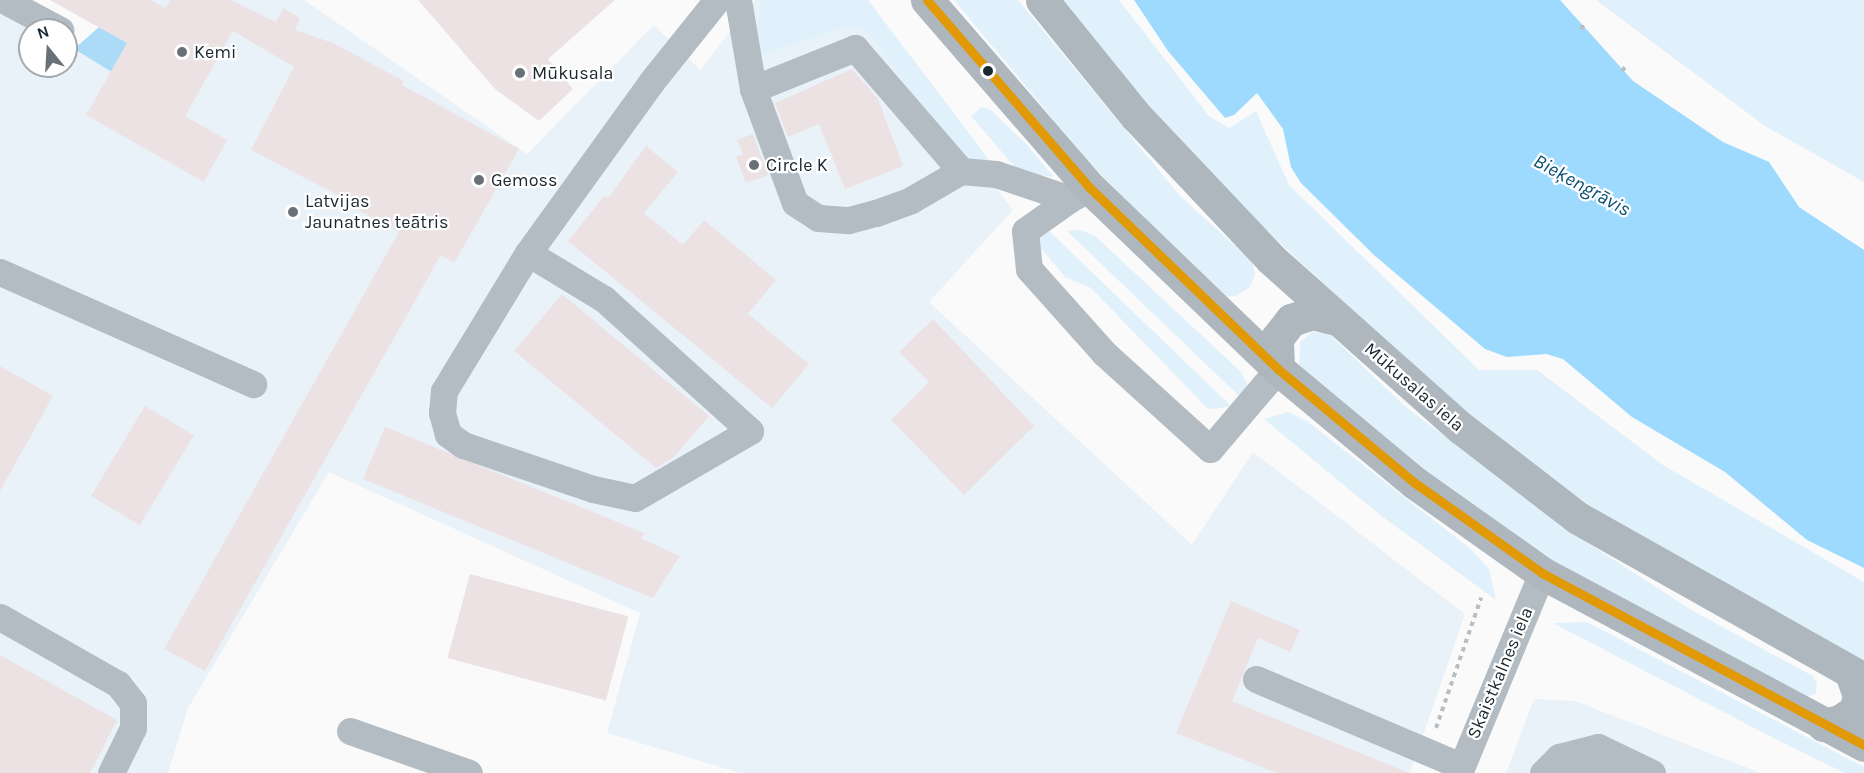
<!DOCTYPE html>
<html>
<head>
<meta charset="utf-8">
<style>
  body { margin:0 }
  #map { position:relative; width:1864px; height:773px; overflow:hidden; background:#fafafa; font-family:Karla,sans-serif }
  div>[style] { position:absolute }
  .built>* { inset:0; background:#e9f2f8 }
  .green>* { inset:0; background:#e1f1fb }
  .forest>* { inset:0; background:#acdbf7 }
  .water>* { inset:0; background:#9ed9fe }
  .building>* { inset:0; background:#ece2e4; transform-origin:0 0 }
  .path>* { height:4px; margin-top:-2px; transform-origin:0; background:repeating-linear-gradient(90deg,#b9bec3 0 4.5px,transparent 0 9px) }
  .minor>* { height:27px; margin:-13.5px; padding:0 13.5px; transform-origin:13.5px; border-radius:13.5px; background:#b2bcc2 }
  .highway>* { height:33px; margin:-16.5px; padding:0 16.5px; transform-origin:16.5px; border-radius:16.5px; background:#aeb7be }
  .bus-1>* { height:9px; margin:-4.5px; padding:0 4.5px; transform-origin:4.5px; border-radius:4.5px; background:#e19905 }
  .dots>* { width:16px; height:16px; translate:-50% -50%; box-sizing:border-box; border:3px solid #fff; border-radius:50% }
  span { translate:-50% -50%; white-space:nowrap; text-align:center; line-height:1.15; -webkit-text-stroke:4.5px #fff; paint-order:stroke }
  .poi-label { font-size:18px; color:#19272f }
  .left { translate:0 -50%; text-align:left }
  .street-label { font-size:18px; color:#19272f }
  .water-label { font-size:20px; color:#084f71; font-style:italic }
  .north { position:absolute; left:18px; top:18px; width:60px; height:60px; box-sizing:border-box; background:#fff; border:2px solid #a3a9ac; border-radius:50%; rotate:342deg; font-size:16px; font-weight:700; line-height:24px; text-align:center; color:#19272f }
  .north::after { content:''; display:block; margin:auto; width:21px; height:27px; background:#687176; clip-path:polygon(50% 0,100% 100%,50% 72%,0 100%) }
</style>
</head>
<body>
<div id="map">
  <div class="built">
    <div style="clip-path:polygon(50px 0,304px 0,527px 154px,654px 25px,700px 70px,755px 0,849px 0,1016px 191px,997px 189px,1013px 210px,929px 302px,1192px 545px,1253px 452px,1465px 614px,1410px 773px,740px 773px,607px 733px,640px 613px,329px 472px,188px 708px,168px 773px,0 773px,0 5px,42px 30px,30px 30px,30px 66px,66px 66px,66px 45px,169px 107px,187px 76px)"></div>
    <div style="clip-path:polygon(1534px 699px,1575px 701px,1761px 773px,1506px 773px)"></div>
  </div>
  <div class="green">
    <div style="clip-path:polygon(761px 0,868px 0,997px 170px,965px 160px,947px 146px,872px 37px,859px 29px,843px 28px,762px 55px,757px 31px)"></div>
    <div style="clip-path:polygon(954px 0,1018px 0,1181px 197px,1252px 261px,1255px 274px,1250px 287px,1236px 296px,1222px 297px,1087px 160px)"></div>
    <div style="clip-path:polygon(1058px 0,1119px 0,1209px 116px,1229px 128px,1256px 111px,1289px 185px,1479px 370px,1537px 370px,1663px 465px,1864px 582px,1864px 664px,1647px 544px,1556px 482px,1416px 371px,1221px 187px,1156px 118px)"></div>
    <div style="clip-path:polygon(1596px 0,1864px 0,1864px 182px,1765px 126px)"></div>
    <div style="clip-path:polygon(982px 107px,992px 111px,1026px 144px,1054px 177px,1020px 173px,971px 116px)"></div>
    <div style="clip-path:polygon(1048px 230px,1230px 405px,1228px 407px,1208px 409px,1091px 288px,1065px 277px,1038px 245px,1042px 232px)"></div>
    <div style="clip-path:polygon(1079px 230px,1094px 235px,1240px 371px,1247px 384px,1240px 397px,1067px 231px)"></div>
    <div style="clip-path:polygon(1312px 332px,1329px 334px,1406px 407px,1574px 534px,1693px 611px,1813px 676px,1817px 684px,1816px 693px,1807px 697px,1673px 630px,1549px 558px,1422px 470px,1299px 368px,1300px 342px)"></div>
    <div style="clip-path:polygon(1288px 412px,1307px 421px,1472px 550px,1489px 569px,1496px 600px,1380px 515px,1264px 419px)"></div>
    <div style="clip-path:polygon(1587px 622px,1864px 767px,1864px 773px,1845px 773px,1783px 743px,1553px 623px)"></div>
  </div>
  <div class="forest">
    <div style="clip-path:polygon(99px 27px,187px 76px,169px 107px,74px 49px)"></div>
  </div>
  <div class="water">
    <div style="clip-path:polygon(1134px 0,1560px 0,1633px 81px,1723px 142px,1769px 162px,1799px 207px,1864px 250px,1864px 568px,1807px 540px,1725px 472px,1632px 417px,1563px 359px,1546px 354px,1507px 357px,1485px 349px,1374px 255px,1301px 183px,1291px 167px,1283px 129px,1257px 93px,1234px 115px,1225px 118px,1168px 51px)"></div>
  </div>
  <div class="building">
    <div style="clip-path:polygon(50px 0,151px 0,165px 8px,170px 0,231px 0,276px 22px,283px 8px,300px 18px,295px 30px,333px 43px,404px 81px,402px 85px,519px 149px,454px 263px,441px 255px,205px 671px,164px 649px,399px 232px,351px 206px,353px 203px,251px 150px,294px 67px,233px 31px,185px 116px,227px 140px,204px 182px,86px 115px,127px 43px)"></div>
    <div style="clip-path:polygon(418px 0,615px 0,548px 59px,573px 89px,539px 121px,495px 89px)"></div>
    <div style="clip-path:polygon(852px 69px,878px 99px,903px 166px,845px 189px,819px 124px,788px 137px,775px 103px)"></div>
    <div style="clip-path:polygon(753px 134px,768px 175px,746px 183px,736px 157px,743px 154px,737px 140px)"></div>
    <div style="clip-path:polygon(646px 146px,678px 172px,644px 213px,683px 245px,704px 220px,776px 280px,748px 314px,809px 364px,772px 408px,568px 241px,604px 196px,608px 198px)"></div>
    <div style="clip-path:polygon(562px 294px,709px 416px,674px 457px,656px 468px,514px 351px)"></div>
    <div style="clip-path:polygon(933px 319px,1034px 426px,964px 495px,891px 420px,929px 382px,899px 352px)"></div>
    <div style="clip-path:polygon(0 366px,53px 396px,0 491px)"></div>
    <div style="left:145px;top:406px;width:57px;height:105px;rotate:31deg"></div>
    <div style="clip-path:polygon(385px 427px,644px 533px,642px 539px,680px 556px,653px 598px,363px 479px)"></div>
    <div style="left:470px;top:574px;width:164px;height:87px;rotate:15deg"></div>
    <div style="clip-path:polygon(1231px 601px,1300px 630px,1290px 652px,1258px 638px,1232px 701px,1409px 773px,1277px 773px,1176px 733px)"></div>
    <div style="clip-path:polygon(0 655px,117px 720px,90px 773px,0 773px)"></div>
  </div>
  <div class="path">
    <div style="left:1581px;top:29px;width:7px;rotate:-56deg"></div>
    <div style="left:1622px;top:71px;width:6px;rotate:-51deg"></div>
    <div style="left:1436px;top:728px;width:138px;rotate:-70.9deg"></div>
  </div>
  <div class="minor">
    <div style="left:4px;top:0;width:64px;rotate:28.2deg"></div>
    <div style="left:738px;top:0;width:90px;rotate:80.4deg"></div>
    <div style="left:753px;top:89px;width:121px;rotate:69.8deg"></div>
    <div style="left:795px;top:203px;width:27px;rotate:33deg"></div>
    <div style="left:818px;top:218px;width:31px;rotate:4deg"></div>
    <div style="left:849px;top:220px;width:28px;rotate:-15deg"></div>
    <div style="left:876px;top:213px;width:37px;rotate:-20deg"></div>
    <div style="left:911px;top:200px;width:58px;rotate:-30.1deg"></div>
    <div style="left:961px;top:171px;width:35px;rotate:5deg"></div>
    <div style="left:996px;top:174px;width:78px;rotate:18.7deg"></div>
    <div style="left:1070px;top:199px;width:23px;rotate:-29deg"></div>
    <div style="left:753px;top:89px;width:110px;rotate:-21.9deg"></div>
    <div style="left:855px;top:48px;width:162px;rotate:49.2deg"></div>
    <div style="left:1070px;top:199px;width:55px;rotate:144.6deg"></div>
    <div style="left:1025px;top:231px;width:38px;rotate:84deg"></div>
    <div style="left:1029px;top:269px;width:113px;rotate:48.2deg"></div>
    <div style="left:1104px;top:353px;width:143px;rotate:42.2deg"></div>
    <div style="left:1210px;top:449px;width:105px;rotate:-49.6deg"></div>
    <div style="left:528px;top:253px;width:89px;rotate:31.2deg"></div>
    <div style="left:604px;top:299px;width:197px;rotate:42.1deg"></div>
    <div style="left:750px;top:431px;width:133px;rotate:149.8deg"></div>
    <div style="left:635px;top:498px;width:43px;rotate:-167.9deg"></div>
    <div style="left:593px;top:489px;width:137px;rotate:-161.3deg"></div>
    <div style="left:463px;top:445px;width:19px;rotate:-144deg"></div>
    <div style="left:448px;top:434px;width:22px;rotate:-106deg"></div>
    <div style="left:442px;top:413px;width:22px;rotate:-85deg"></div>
    <div style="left:444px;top:391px;width:162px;rotate:-58.7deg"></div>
    <div style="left:528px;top:253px;width:212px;rotate:-54.2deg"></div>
    <div style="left:652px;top:81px;width:104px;rotate:-51.3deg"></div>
    <div style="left:0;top:272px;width:277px;rotate:23.9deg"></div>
    <div style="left:0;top:617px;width:136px;rotate:29.6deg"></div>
    <div style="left:118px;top:684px;width:24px;rotate:52deg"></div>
    <div style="left:133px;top:703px;width:25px;rotate:90deg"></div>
    <div style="left:133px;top:728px;width:50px;rotate:116.1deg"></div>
    <div style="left:1256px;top:679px;width:223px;rotate:23deg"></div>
    <div style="left:350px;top:731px;width:126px;rotate:19.4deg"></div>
    <div style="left:1459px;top:773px;width:217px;rotate:-67.5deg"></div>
    <div style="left:1543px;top:773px;width:23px;rotate:-45deg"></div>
    <div style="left:1559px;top:757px;width:40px;rotate:-14.4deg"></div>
    <div style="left:1598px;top:747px;width:60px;rotate:25.7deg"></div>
    <div style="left:1577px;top:773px;width:24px;rotate:-28deg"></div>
    <div style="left:1598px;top:762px;width:22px;rotate:-3deg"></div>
  </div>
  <div class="highway">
    <div style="left:927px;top:0;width:249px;rotate:49.1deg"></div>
    <div style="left:1090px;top:188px;width:261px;rotate:43.9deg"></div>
    <div style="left:1278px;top:369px;width:178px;rotate:39.8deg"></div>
    <div style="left:1415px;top:483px;width:156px;rotate:35.3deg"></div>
    <div style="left:1542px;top:573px;width:365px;rotate:28.1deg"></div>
    <div style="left:1042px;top:0;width:149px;rotate:51deg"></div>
    <div style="left:1136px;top:116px;width:197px;rotate:46.6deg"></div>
    <div style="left:1271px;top:259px;width:254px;rotate:41.7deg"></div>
    <div style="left:1461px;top:428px;width:148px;rotate:37.6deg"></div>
    <div style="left:1578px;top:518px;width:328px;rotate:29.4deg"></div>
    <div style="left:1278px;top:369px;width:31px;rotate:-92deg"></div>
    <div style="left:1277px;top:338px;width:23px;rotate:-52deg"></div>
    <div style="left:1291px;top:320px;width:22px;rotate:-18deg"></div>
    <div style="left:1312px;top:313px;width:25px;rotate:14deg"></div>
    <div style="left:1823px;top:725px;width:17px;rotate:-13deg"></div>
    <div style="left:1840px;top:721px;width:18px;rotate:-34deg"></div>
    <div style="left:1855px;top:711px;width:16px;rotate:-75deg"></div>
    <div style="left:1859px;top:696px;width:24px;rotate:-109deg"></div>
  </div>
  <div class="bus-1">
    <div style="left:927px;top:0;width:249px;rotate:49.1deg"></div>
    <div style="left:1090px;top:188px;width:261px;rotate:43.9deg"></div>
    <div style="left:1278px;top:369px;width:178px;rotate:39.8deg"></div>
    <div style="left:1415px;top:483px;width:156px;rotate:35.3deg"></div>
    <div style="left:1542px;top:573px;width:365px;rotate:28.1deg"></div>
  </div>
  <div class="dots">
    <div style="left:182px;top:52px;background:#687176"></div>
    <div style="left:988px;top:71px;background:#19272f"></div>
    <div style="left:520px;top:73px;background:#687176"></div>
    <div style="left:754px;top:165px;background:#687176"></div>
    <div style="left:479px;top:180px;background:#687176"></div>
    <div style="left:293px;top:212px;background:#687176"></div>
  </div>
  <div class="poi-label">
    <span class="left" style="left:194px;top:52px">Kemi</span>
    <span class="left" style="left:532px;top:73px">Mūkusala</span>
    <span class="left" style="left:766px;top:165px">Circle K</span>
    <span class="left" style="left:491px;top:180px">Gemoss</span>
    <span class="left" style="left:305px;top:212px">Latvijas<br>Jaunatnes teātris</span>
  </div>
  <div class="street-label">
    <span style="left:1414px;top:387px;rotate:41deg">Mūkusalas iela</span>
    <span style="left:1500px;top:673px;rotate:-67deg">Skaistkalnes iela</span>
  </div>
  <div class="water-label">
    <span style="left:1582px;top:185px;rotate:29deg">Bieķengrāvis</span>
  </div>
  <div class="north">N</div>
</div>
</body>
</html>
